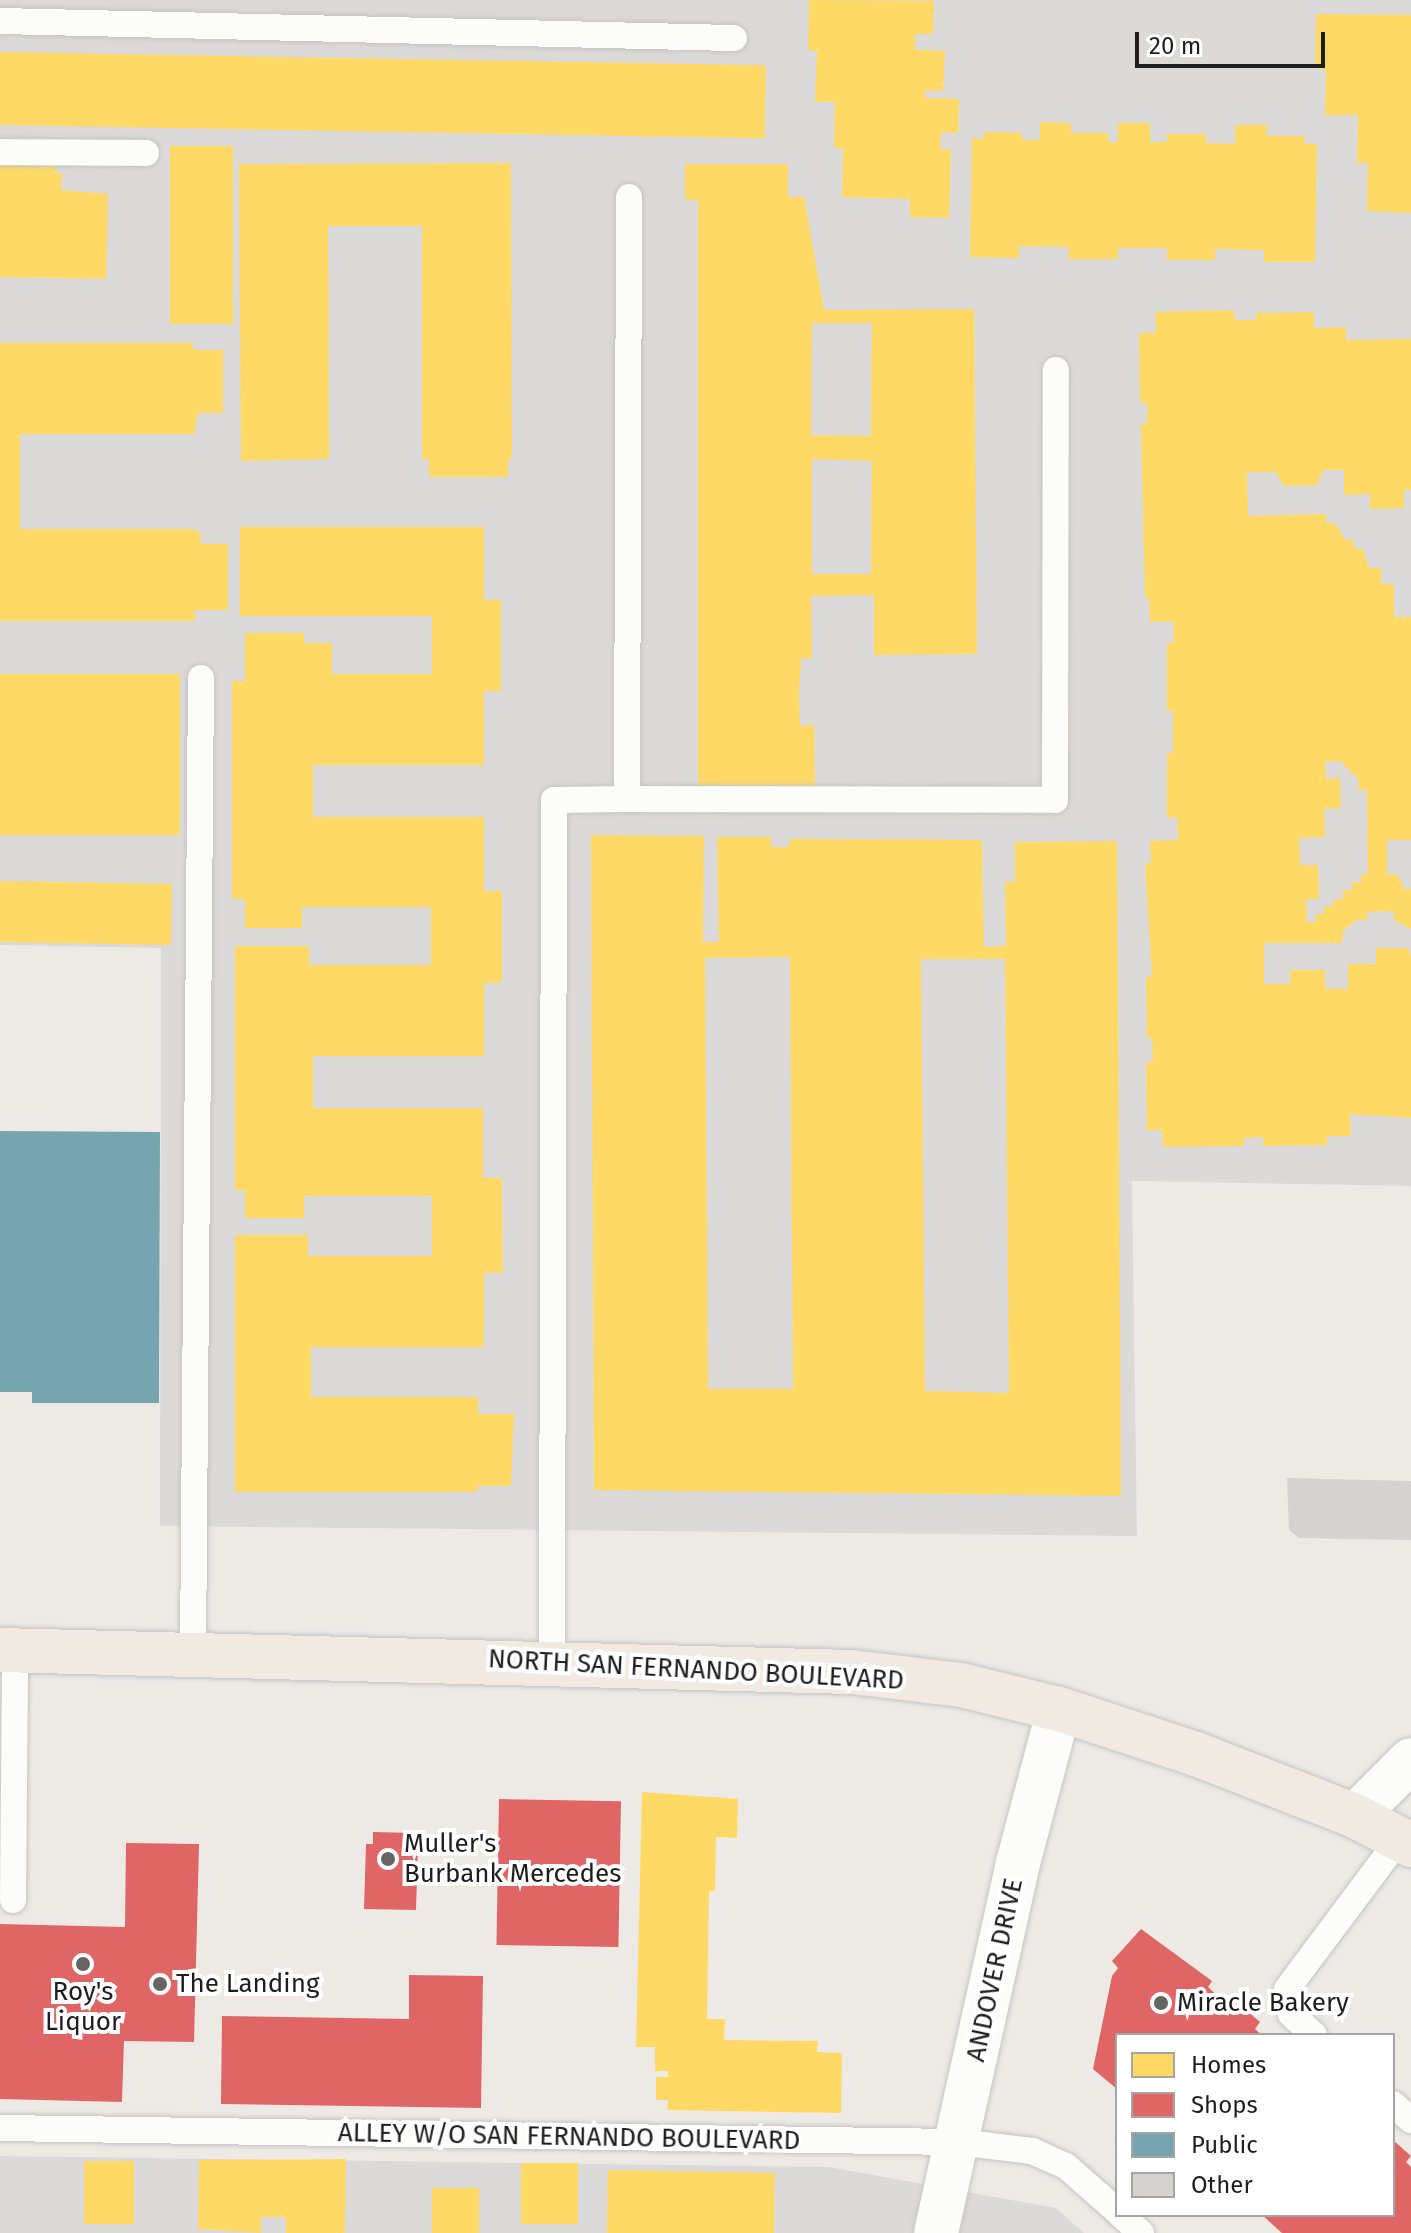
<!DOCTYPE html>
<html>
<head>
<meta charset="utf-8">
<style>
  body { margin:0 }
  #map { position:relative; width:1411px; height:2233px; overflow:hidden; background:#edeae6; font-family:"Fira Sans",sans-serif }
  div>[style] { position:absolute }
  .residential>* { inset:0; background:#dcdad8 }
  .homes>* { inset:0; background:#ffd966; transform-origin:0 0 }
  .shops>* { inset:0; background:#e06666; transform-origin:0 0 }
  .public>* { inset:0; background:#76a5af }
  .building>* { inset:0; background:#d5d2cf }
  .roads { filter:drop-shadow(0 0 2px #c5c4c2) drop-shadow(0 0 2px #c5c4c2) }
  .service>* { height:26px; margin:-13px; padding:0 13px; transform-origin:13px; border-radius:13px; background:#fcfcfb }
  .minor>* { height:44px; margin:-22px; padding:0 22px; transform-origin:22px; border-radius:22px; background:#fcfcfb }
  .primary>* { height:44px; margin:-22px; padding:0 22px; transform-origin:22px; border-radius:22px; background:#f1eae3 }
  .dots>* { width:22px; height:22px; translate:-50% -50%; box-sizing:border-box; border:4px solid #fff; border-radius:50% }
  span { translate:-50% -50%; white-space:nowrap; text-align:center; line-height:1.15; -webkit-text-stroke:8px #fff; paint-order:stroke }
  .street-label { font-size:26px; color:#1e1e1e }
  .poi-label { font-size:26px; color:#1e1e1e }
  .left { translate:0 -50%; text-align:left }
  .legend { position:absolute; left:1115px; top:2033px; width:280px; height:184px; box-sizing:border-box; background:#fff; border:2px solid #a5a5a5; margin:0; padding:10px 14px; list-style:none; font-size:24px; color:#1e1e1e }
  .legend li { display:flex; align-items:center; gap:16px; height:40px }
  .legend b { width:40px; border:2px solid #a5a5a5 }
  .scale { position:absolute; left:1135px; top:32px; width:190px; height:36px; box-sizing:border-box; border:4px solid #1e1e1e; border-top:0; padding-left:10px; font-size:24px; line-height:28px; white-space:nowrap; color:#1e1e1e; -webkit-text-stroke:6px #fff; paint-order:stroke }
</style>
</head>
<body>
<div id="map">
  <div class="residential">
    <div style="clip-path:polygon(0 0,1411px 0,1411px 1186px,1132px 1181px,1137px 1536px,160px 1526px,161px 948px,0 945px)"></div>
    <div style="clip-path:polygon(0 2156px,829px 2167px,1056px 2208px,1084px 2233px,0 2233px)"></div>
  </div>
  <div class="homes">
    <div style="clip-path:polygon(809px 0,934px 1px,933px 34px,915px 34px,915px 50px,945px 51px,943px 91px,925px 90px,925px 98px,959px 99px,958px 133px,941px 132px,940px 149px,951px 150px,949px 218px,910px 217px,910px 199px,842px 197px,843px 148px,834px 148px,835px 102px,815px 102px,817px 51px,808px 50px)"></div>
    <div style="clip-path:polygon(1316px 14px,1411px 15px,1411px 213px,1367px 211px,1368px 163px,1357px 163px,1358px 115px,1325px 115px,1326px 70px,1315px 68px)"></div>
    <div style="left:0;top:52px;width:766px;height:73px;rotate:1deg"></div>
    <div style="clip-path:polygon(1040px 122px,1071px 123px,1071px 133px,1108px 133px,1108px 142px,1118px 142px,1118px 123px,1150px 123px,1150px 142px,1167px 142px,1167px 134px,1206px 134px,1206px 143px,1235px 144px,1235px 125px,1267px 125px,1267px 136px,1305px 136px,1304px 144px,1317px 144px,1315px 262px,1264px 262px,1264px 250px,1215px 249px,1215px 260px,1167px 260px,1167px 248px,1118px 248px,1118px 259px,1068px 259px,1069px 247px,1019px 246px,1019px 258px,970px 257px,972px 138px,984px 139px,984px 132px,1022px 133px,1022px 140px,1040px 140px)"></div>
    <div style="left:170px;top:146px;width:63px;height:178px"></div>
    <div style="clip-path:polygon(0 161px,56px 163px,56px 173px,62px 173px,61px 190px,108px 194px,106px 279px,0 277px)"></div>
    <div style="clip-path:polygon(511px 163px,512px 459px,508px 459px,508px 477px,429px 477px,429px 459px,422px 459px,422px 226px,328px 226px,329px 459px,241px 461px,239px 164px)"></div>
    <div style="clip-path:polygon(evenodd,685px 164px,788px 164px,788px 197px,804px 197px,824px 310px,974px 309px,977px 654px,874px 655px,874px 595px,811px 596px,812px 658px,801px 658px,799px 697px,800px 726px,814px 725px,815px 790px,698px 793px,698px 200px,685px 200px,685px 164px,812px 323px,872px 323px,871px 436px,811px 435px,812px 323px,685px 164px,812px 459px,872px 461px,871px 574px,812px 574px,812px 459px)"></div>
    <div style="clip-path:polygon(evenodd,1234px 310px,1235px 320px,1256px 320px,1256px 313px,1314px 312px,1314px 328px,1346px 327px,1346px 340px,1411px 339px,1411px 490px,1404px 490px,1404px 508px,1370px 509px,1370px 494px,1344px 495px,1344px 470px,1323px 470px,1317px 485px,1284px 486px,1276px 472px,1247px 472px,1248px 516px,1326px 514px,1326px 523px,1335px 523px,1345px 540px,1354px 540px,1354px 549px,1363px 549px,1369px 568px,1381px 568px,1381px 584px,1394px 584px,1394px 617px,1411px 617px,1411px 840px,1387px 840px,1387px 875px,1398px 875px,1404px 889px,1411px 889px,1411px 929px,1394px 920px,1394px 911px,1367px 912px,1367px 920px,1356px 920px,1343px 931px,1342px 943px,1264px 943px,1264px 984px,1290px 984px,1290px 970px,1325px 970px,1325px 989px,1348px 989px,1348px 964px,1376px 964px,1376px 948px,1408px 948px,1411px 956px,1411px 1118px,1350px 1114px,1351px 1136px,1327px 1136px,1327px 1145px,1263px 1146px,1263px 1137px,1244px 1138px,1244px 1146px,1163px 1147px,1162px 1130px,1147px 1130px,1146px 1062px,1153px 1062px,1152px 1038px,1147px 1038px,1146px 977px,1152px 977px,1145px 863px,1151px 863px,1150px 841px,1178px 840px,1177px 817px,1167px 818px,1167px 753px,1173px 753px,1173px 711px,1167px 711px,1167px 643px,1174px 643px,1173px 621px,1150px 622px,1149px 598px,1145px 598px,1141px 424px,1147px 424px,1147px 402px,1140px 403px,1139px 333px,1156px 333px,1155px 312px,1234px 310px,1340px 761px,1358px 779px,1359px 790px,1367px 790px,1368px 874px,1361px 874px,1362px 882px,1352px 882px,1352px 890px,1343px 891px,1343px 899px,1333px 900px,1333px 906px,1324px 907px,1324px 914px,1316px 914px,1316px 922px,1307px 922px,1306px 899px,1319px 899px,1318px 865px,1300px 865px,1299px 838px,1325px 837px,1324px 809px,1341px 808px,1340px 778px,1326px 779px,1325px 762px,1340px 761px)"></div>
    <div style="clip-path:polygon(0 343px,193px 343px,193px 350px,223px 350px,223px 413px,198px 413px,194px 434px,20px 434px,20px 529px,193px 529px,201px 533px,201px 544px,228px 544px,228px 610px,195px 610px,195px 621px,0 621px)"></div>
    <div style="clip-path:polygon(240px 527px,484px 527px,484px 600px,501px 600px,501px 691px,484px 691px,484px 765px,313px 765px,313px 817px,484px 817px,484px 891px,502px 891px,502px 983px,484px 983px,484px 1056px,313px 1056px,313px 1108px,483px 1108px,483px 1178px,502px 1178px,503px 1273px,484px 1273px,484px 1347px,311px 1347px,311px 1397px,478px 1397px,478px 1414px,514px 1414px,511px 1486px,477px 1486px,477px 1492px,235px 1492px,235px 1235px,308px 1235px,308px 1256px,432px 1256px,432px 1196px,304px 1196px,304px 1218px,245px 1218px,245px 1190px,235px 1190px,235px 946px,309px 946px,309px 965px,431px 965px,431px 907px,302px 907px,302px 928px,245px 928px,245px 899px,232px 899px,232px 681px,245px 681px,245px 633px,304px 633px,304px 643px,332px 643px,332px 674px,432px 674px,432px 616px,240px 616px)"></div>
    <div style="left:0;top:674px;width:180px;height:161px"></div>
    <div style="clip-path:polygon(evenodd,591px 835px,704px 836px,703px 942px,719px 942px,717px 837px,771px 837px,771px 847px,789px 847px,789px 839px,982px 840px,984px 947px,1006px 946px,1005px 882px,1015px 882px,1015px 842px,1117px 841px,1121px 1496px,594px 1490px,591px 835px,790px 957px,793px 1389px,708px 1389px,705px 958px,790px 957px,591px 835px,921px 959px,1005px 959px,1009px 1393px,925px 1391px,921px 959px)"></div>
    <div style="left:0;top:881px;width:172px;height:61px;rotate:1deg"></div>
    <div style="clip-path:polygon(642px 1792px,738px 1799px,737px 1838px,716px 1837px,715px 1891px,709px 1891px,707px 2019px,725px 2019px,724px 2040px,818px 2041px,817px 2052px,842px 2053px,841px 2113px,667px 2110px,668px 2100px,656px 2100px,656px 2077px,668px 2077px,668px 2071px,655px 2071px,655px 2047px,636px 2047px)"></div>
    <div style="clip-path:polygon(346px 2159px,345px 2233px,286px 2233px,286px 2217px,261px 2217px,261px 2233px,198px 2229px,199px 2160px)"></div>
    <div style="left:84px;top:2161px;width:50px;height:63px"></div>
    <div style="left:521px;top:2163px;width:57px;height:61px"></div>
    <div style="left:608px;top:2170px;width:167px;height:63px;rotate:1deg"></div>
    <div style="left:432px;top:2188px;width:47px;height:45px"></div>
  </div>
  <div class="shops">
    <div style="left:499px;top:1799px;width:122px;height:146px;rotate:1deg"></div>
    <div style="clip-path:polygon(373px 1832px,413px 1833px,413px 1845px,418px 1845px,416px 1910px,364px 1909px,366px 1844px,373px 1844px)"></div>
    <div style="clip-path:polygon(126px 1843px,199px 1844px,194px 2042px,124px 2041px,122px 2102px,0 2099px,0 1924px,125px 1927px)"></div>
    <div style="clip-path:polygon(1141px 1929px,1212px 1981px,1208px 1987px,1229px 2007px,1234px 2000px,1260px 2022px,1255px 2029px,1262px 2035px,1117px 2035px,1117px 2089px,1093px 2069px,1112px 1976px,1118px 1968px,1112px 1961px)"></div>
    <div style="clip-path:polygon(409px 1975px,483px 1976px,481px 2108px,221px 2104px,222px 2016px,409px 2019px)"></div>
    <div style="clip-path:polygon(1393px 2140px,1411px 2156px,1406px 2162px,1411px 2167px,1411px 2233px,1282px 2233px,1262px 2215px,1393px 2215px)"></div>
  </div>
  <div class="public">
    <div style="clip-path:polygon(0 1131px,160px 1132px,159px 1403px,32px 1403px,32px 1392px,0 1392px)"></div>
  </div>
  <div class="building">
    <div style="clip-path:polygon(1287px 1478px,1411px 1481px,1411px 1540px,1299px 1538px,1289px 1530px)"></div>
  </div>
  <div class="roads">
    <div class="service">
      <div style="left:0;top:21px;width:734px;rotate:1.33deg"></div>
      <div style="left:0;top:152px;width:146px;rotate:0.4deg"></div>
      <div style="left:627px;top:799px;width:428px;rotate:0.1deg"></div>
      <div style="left:1055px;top:800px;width:430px;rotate:-89.9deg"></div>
      <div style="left:193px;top:1653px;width:975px;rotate:-89.53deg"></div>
      <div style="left:552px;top:1662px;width:862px;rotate:-89.87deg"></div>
      <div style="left:554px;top:800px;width:73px;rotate:-0.8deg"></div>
      <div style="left:627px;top:799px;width:602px;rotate:-89.81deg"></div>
      <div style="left:13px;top:1900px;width:250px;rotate:-89.5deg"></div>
      <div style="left:1314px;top:2035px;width:31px;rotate:-138deg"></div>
      <div style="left:1291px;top:2014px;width:25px;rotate:-99deg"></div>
      <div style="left:1287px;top:1989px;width:189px;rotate:-53.2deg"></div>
      <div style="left:1393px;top:2104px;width:24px;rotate:42deg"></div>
      <div style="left:0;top:2128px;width:958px;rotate:0.84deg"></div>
      <div style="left:958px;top:2142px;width:75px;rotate:6.9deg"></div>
      <div style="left:1032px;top:2151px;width:37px;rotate:24deg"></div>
      <div style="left:1066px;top:2166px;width:68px;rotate:41.4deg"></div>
      <div style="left:1121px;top:2215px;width:27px;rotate:42deg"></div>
    </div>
    <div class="minor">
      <div style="left:1355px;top:1816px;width:79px;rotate:-45deg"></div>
      <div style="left:936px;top:2233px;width:379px;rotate:-77.5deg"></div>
      <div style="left:1018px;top:1863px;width:159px;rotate:-75.1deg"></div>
    </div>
    <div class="primary">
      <div style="left:0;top:1650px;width:852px;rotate:1.48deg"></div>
      <div style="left:852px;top:1672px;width:110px;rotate:6.8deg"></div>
      <div style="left:961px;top:1685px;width:101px;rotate:13.8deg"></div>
      <div style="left:1059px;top:1709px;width:144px;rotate:18.2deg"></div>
      <div style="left:1196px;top:1754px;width:171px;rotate:21.3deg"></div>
      <div style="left:1355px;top:1816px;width:63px;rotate:27.4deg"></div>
    </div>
  </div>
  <div class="dots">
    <div style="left:388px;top:1859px;background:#666564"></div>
    <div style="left:83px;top:1964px;background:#666564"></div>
    <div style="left:160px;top:1984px;background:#666564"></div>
    <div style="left:1161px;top:2003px;background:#666564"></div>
  </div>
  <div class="street-label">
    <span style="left:696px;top:1670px;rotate:3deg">NORTH SAN FERNANDO BOULEVARD</span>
    <span style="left:995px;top:1970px;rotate:-78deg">ANDOVER DRIVE</span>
    <span style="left:569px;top:2137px;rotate:1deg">ALLEY W/O SAN FERNANDO BOULEVARD</span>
  </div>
  <div class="poi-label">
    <span class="left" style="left:404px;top:1859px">Muller's<br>Burbank Mercedes</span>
    <span class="left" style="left:176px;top:1984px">The Landing</span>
    <span style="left:83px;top:2007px">Roy's<br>Liquor</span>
    <span class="left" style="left:1177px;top:2003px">Miracle Bakery</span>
  </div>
  <ul class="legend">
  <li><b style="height:22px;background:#ffd966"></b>Homes</li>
  <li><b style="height:22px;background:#e06666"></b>Shops</li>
  <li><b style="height:22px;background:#76a5af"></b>Public</li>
  <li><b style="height:22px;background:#d5d2cf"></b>Other</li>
  </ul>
  <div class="scale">20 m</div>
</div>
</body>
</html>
